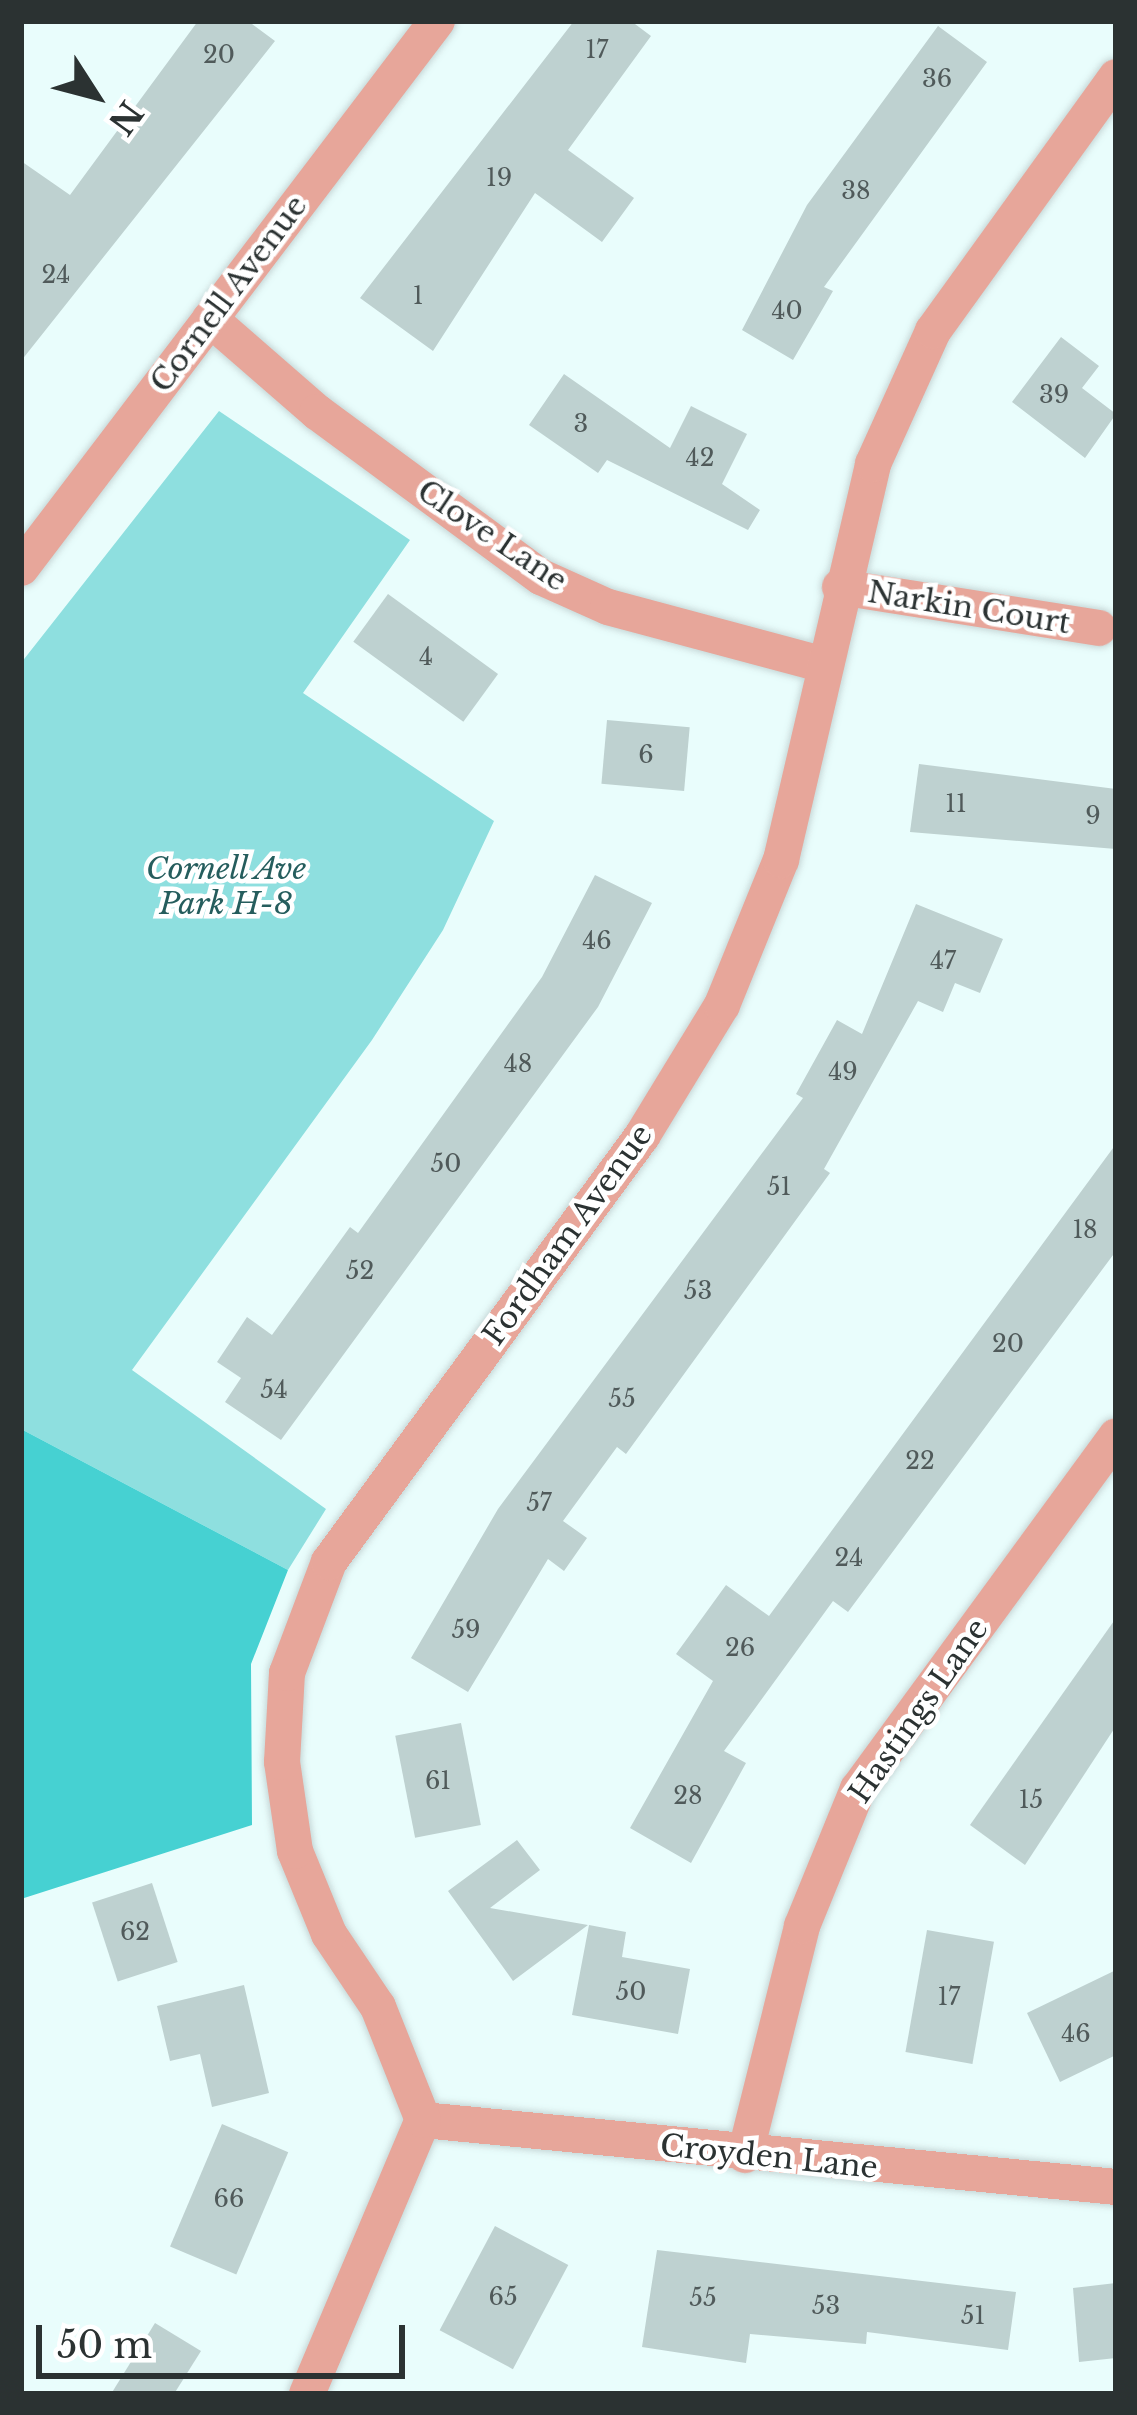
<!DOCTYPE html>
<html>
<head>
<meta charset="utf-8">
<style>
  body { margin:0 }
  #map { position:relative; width:1137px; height:2415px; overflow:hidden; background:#e9fdfc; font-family:"Libre Baskerville",serif }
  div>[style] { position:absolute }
  .green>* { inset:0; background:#8edfdf }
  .forest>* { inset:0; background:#46d1d2 }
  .building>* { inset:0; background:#bed1d0; transform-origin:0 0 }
  .roads { filter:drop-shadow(0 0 3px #c7d8d8) drop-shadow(0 0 3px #c7d8d8) }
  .minor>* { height:36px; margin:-18px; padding:0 18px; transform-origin:18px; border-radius:18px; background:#e7a69a }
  span { translate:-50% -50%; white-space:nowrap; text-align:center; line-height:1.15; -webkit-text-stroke:9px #fff; paint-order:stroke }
  .number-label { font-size:24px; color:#505a5a }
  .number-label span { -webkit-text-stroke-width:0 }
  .street-label { font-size:30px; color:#2b3232 }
  .park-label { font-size:30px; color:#255d5d; font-style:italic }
  .frame { position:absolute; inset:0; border:24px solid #2b3232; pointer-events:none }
  .north { position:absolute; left:36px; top:36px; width:120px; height:120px; -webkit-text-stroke:9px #fff; paint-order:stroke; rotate:126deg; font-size:33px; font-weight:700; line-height:48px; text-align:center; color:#2b3232 }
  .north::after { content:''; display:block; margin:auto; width:42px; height:54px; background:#2b3232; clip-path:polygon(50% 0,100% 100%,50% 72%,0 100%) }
  .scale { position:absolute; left:36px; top:2325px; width:369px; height:54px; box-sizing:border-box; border:6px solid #2b3232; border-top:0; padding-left:15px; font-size:36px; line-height:42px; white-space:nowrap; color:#2b3232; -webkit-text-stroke:9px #fff; paint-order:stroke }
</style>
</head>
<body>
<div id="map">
  <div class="green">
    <div style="clip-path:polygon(219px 411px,410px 540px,303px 693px,494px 821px,443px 930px,372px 1040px,132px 1370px,326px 1509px,288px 1570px,21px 1429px,21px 663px)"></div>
  </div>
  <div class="forest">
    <div style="clip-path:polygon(21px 1429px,288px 1570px,251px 1664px,252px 1825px,21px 1899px)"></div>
  </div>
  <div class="building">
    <div style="clip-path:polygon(198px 21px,248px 21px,275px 41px,21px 361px,21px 161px,70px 195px)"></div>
    <div style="clip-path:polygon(574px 21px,631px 21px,651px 36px,568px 150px,634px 198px,602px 242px,535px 193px,433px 351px,360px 298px)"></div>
    <div style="clip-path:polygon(938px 26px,987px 62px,824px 287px,833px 291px,793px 360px,742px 330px,807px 205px)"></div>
    <div style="clip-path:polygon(1061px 337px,1099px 366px,1082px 388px,1116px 414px,1085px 458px,1012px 402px)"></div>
    <div style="clip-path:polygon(564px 374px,670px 448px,691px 406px,747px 434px,722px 484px,760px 510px,748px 530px,607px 460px,598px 473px,529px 425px)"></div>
    <div style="left:388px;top:594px;width:136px;height:59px;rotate:36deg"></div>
    <div style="left:607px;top:720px;width:83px;height:64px;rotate:5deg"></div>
    <div style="clip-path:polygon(919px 764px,1116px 789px,1116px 849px,910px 832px)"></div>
    <div style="clip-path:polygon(595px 875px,652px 903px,598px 1007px,281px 1440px,225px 1402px,241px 1378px,217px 1362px,247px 1317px,272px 1335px,350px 1227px,358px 1233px,542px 977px)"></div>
    <div style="clip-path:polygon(916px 904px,1003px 939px,980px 993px,955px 983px,943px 1012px,918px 1001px,824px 1169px,830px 1173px,626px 1454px,617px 1447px,563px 1521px,587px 1538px,564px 1571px,548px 1559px,468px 1692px,411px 1658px,498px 1509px,803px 1098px,796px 1094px,837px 1020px,862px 1034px)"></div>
    <div style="clip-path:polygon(1116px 1144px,1116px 1251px,848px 1612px,833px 1601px,724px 1751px,746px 1763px,691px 1863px,630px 1828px,713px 1681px,676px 1654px,726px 1585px,769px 1616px)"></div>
    <div style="clip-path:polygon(1116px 1618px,1116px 1726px,1025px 1865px,970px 1825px)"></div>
    <div style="left:461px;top:1723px;width:104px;height:67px;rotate:79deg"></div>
    <div style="clip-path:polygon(517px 1840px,540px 1870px,490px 1908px,588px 1925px,513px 1981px,448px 1891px)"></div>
    <div style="left:152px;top:1883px;width:83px;height:63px;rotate:72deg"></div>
    <div style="clip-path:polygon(589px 1925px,626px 1932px,622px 1957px,690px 1969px,678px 2034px,572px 2015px)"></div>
    <div style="left:927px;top:1930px;width:68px;height:124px;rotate:10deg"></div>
    <div style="clip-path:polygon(1116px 1970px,1116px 2055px,1060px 2082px,1027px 2013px)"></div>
    <div style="clip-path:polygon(244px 1985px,269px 2093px,212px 2107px,200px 2054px,170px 2061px,157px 2006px)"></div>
    <div style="left:222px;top:2124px;width:72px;height:133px;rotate:23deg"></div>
    <div style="left:495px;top:2226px;width:83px;height:118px;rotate:28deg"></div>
    <div style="clip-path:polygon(657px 2250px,1016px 2292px,1008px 2350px,867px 2332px,866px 2344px,750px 2334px,746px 2363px,642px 2347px)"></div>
    <div style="clip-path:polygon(1116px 2283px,1116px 2358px,1079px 2362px,1073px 2288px)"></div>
    <div style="clip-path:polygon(155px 2323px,201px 2351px,174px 2394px,111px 2394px)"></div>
  </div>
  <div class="roads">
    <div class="minor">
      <div style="left:210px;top:319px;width:142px;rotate:41deg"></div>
      <div style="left:317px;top:412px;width:278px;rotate:36.4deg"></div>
      <div style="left:541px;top:577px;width:73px;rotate:24.1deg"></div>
      <div style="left:608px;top:607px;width:220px;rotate:15deg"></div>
      <div style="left:21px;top:568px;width:687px;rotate:-52.75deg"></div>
      <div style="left:840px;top:587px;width:262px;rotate:9deg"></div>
      <div style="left:423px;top:2120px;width:696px;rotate:5.52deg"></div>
      <div style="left:745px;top:2155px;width:236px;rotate:-76deg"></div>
      <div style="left:802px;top:1926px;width:148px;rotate:-67.8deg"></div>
      <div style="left:858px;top:1789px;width:437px;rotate:-53.8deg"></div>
      <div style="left:307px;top:2394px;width:298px;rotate:-67.1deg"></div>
      <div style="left:423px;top:2120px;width:122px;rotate:-111.7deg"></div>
      <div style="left:378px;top:2007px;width:88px;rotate:-123.9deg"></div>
      <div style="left:329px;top:1934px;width:90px;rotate:-112.3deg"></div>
      <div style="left:295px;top:1851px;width:90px;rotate:-98.3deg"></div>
      <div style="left:282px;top:1762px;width:89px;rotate:-86.8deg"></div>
      <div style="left:287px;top:1673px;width:119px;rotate:-69.3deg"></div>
      <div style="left:329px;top:1562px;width:529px;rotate:-53.69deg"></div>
      <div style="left:642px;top:1136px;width:153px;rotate:-58.6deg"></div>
      <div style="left:722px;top:1005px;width:157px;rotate:-67.9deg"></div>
      <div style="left:781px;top:860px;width:407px;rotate:-76.9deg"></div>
      <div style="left:873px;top:464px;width:146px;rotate:-65.7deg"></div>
      <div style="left:933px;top:331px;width:313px;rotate:-54.2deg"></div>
    </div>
  </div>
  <div class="number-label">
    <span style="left:597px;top:50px">17</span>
    <span style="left:219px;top:55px">20</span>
    <span style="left:937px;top:79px">36</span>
    <span style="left:499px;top:178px">19</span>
    <span style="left:856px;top:191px">38</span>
    <span style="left:56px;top:275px">24</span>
    <span style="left:418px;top:296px">1</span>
    <span style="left:787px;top:311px">40</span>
    <span style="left:1054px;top:395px">39</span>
    <span style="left:581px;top:424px">3</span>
    <span style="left:700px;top:458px">42</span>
    <span style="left:426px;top:657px">4</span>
    <span style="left:646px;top:755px">6</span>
    <span style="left:956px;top:804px">11</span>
    <span style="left:1093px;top:816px">9</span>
    <span style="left:597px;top:941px">46</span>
    <span style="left:943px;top:961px">47</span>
    <span style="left:518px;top:1064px">48</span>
    <span style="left:843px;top:1072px">49</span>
    <span style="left:446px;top:1164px">50</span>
    <span style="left:779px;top:1187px">51</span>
    <span style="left:1085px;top:1230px">18</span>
    <span style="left:360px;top:1271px">52</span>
    <span style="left:698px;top:1291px">53</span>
    <span style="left:1008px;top:1344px">20</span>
    <span style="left:274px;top:1390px">54</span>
    <span style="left:622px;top:1399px">55</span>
    <span style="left:920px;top:1461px">22</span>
    <span style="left:539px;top:1503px">57</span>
    <span style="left:849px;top:1558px">24</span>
    <span style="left:466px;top:1630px">59</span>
    <span style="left:740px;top:1648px">26</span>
    <span style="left:438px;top:1781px">61</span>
    <span style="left:688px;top:1796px">28</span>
    <span style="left:1031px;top:1800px">15</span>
    <span style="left:135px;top:1932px">62</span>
    <span style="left:631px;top:1992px">50</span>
    <span style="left:949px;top:1997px">17</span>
    <span style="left:1076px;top:2034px">46</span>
    <span style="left:229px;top:2199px">66</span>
    <span style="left:503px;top:2297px">65</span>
    <span style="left:703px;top:2298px">55</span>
    <span style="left:826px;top:2306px">53</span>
    <span style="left:973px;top:2316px">51</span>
  </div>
  <div class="street-label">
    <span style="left:229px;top:294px;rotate:-53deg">Cornell Avenue</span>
    <span style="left:492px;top:536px;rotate:34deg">Clove Lane</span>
    <span style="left:969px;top:608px;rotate:9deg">Narkin Court</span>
    <span style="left:568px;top:1235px;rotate:-54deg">Fordham Avenue</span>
    <span style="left:919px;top:1711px;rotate:-55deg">Hastings Lane</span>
    <span style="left:769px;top:2157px;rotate:6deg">Croyden Lane</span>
  </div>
  <div class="park-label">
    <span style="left:226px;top:886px">Cornell Ave<br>Park H-8</span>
  </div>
  <div class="frame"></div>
  <div class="north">N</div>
  <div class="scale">50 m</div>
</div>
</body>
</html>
